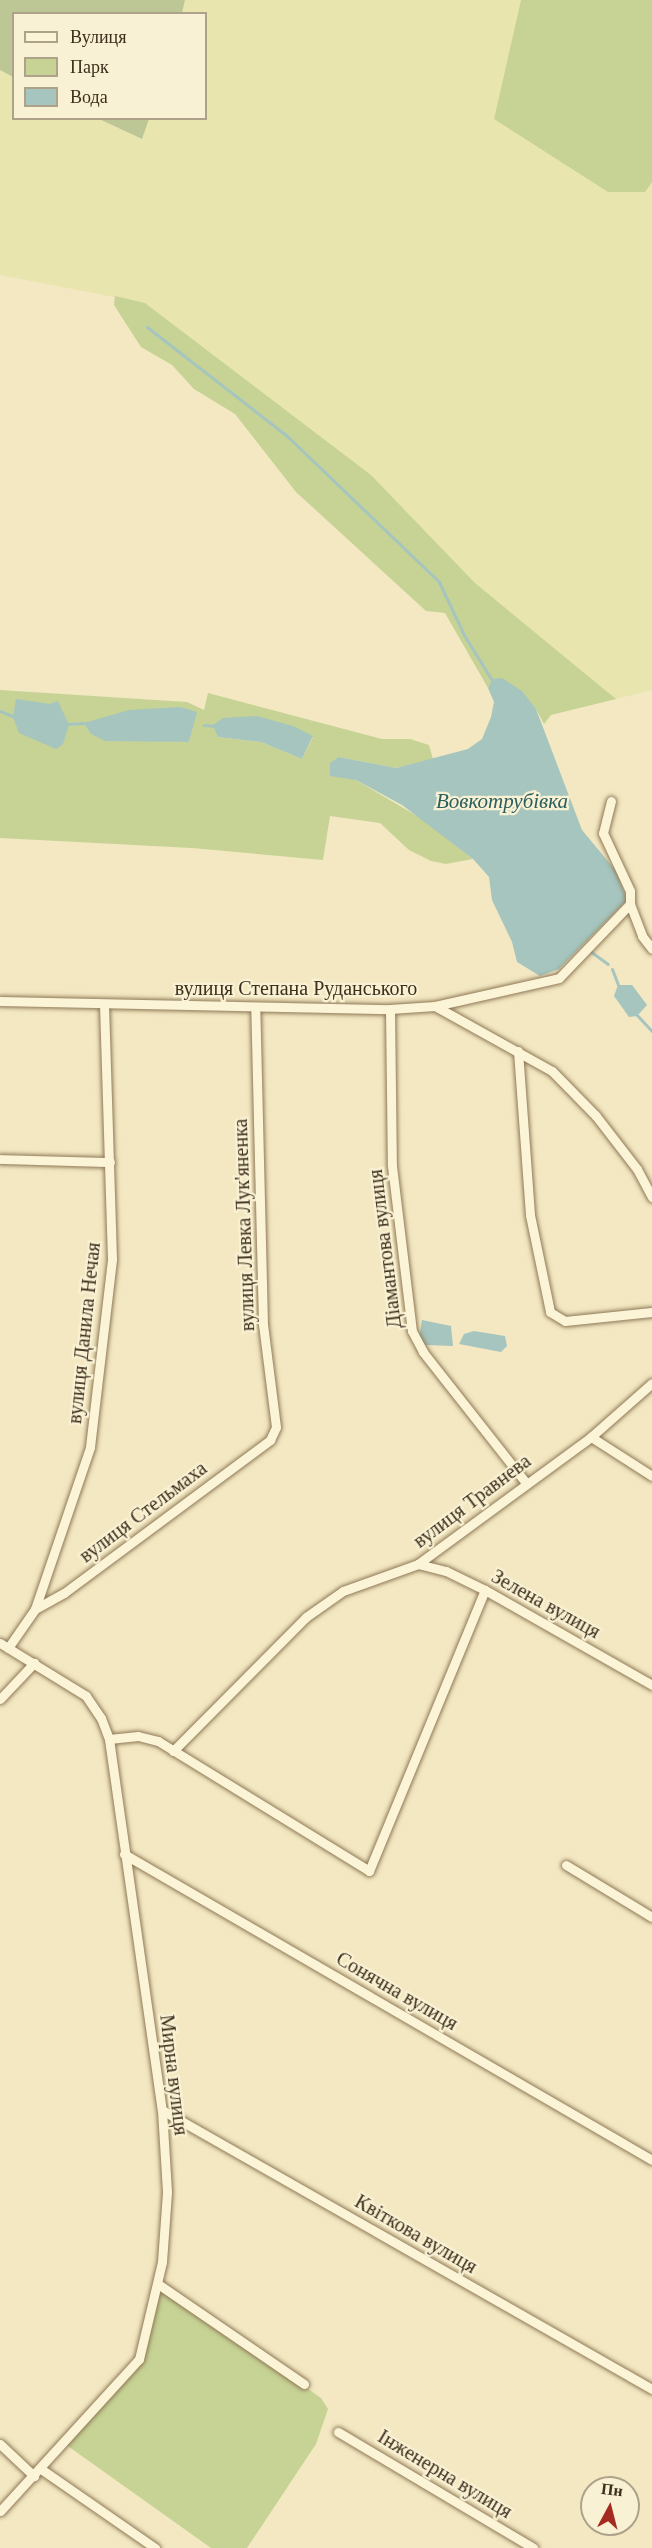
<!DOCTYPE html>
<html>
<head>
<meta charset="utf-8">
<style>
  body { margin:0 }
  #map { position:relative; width:652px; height:2548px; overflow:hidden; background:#f3e8c2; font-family:Georgia,serif }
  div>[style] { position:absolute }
  .farmland>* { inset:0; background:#e9e5af }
  .green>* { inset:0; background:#c6d395 }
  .cemetery>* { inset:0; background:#bdc795 }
  .water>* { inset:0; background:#a5c5be }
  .stream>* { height:3px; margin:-1.5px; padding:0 1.5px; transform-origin:1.5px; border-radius:1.5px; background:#a5c5be }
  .roads { filter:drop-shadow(0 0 2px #8f7957) drop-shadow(0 0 2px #8f7957) }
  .street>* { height:9px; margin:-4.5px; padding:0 4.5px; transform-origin:4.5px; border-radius:4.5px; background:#fcf4d7 }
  span { translate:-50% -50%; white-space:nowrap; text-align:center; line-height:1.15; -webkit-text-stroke:4.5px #f9f1d3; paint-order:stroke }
  .street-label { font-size:20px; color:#3e2f1d }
  .water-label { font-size:21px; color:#2a5e5f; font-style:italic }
  .legend { position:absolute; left:12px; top:12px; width:195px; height:108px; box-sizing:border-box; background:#f9f1d3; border:2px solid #aea38a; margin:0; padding:8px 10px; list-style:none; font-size:18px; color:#3e2f1d }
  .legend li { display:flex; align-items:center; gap:12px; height:30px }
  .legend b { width:30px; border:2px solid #aea38a }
  .north { position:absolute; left:580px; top:2476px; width:60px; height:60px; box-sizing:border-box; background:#f9f1d3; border:2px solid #aea38a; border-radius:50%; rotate:7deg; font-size:16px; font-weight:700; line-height:24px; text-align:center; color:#3e2f1d }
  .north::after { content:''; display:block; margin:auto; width:21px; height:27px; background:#a52a20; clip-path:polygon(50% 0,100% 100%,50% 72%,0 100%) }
</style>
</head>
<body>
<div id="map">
  <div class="farmland">
    <div style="clip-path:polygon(185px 0,521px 0,494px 119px,644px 192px,652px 182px,652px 690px,616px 699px,475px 583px,371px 475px,145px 303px,0 275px,0 70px,13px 77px,14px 118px,99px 119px,141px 139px,149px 119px,206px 118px,206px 14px,182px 13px)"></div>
  </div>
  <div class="green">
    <div style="clip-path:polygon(521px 0,652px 0,652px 182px,645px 192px,608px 192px,494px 119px)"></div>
    <div style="clip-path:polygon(115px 296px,145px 303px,371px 475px,475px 583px,616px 699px,551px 715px,544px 724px,536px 709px,492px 679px,488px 688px,445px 613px,426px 611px,296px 492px,235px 414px,194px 389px,172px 365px,141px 347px,114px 305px)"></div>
    <div style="clip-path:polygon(evenodd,0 690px,187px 702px,204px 710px,208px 693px,382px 739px,410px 739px,429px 745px,433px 759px,396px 768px,339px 757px,356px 780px,427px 822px,473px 859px,446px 864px,431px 861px,409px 850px,380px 823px,330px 816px,323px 860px,192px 848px,0 838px,0 690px,196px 712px,189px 742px,128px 740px,196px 712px,0 690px,218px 737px,313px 737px,302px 759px,261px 742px,218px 737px)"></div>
    <div style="clip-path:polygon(158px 2284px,321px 2398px,328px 2409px,316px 2444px,247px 2548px,211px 2548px,65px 2444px,134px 2366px)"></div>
  </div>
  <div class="cemetery">
    <div style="clip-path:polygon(0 0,185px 0,182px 13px,14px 14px,13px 77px,0 70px)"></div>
    <div style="clip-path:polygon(99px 119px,149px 119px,142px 139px)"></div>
  </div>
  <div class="water">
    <div style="clip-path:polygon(502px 678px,522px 691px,536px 709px,582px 830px,616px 871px,627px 900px,559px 969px,540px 976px,517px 962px,512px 942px,492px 900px,489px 877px,473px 859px,402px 805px,356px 780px,330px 776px,330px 763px,339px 757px,396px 768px,468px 749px,482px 739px,491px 717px,494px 702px,488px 688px,492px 679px)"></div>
    <div style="clip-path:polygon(16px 699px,50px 704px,58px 701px,69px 725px,63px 744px,56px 749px,19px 733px,13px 717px)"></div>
    <div style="clip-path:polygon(180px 707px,197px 712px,189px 742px,105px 741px,91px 734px,84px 723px,129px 710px)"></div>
    <div style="clip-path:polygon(257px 716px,293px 726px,313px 736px,302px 759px,261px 742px,218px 737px,213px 725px,223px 718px)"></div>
    <div style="clip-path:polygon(618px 985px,632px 985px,647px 1005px,637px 1016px,629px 1017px,614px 996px)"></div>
    <div style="clip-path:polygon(422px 1320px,451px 1326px,453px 1346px,426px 1345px,419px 1339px)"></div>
    <div style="clip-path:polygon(474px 1331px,505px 1336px,507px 1346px,501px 1352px,459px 1344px,464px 1334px)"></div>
  </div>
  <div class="stream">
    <div style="left:147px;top:327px;width:177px;rotate:37.9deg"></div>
    <div style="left:287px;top:436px;width:211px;rotate:43.8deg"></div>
    <div style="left:439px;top:582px;width:59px;rotate:64.7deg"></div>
    <div style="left:464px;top:635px;width:55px;rotate:58.3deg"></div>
    <div style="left:0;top:711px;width:16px;rotate:22deg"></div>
    <div style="left:66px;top:724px;width:20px;rotate:-3deg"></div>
    <div style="left:204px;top:725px;width:13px;rotate:4deg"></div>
    <div style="left:590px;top:951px;width:22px;rotate:36deg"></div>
    <div style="left:612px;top:969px;width:19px;rotate:69deg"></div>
    <div style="left:635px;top:1013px;width:25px;rotate:47deg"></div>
  </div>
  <div class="roads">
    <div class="street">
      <div style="left:611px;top:801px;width:33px;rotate:104deg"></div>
      <div style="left:603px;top:833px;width:64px;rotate:65deg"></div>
      <div style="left:630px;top:891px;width:13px;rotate:90deg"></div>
      <div style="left:630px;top:904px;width:34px;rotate:69deg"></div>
      <div style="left:642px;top:936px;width:16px;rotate:52deg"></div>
      <div style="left:0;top:1001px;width:390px;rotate:1.2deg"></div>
      <div style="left:390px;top:1009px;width:45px;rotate:-3.8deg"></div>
      <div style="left:435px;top:1006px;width:127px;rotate:-12.7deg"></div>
      <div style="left:559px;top:978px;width:103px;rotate:-46.2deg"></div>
      <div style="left:435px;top:1006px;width:134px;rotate:29.1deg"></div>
      <div style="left:552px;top:1071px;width:63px;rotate:45.6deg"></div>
      <div style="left:596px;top:1116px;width:67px;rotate:52.3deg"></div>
      <div style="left:637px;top:1169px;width:32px;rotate:62deg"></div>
      <div style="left:390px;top:1009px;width:157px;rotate:89.3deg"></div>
      <div style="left:392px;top:1166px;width:166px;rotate:83.1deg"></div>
      <div style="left:412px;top:1331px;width:24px;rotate:62deg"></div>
      <div style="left:423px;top:1352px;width:167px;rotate:51.8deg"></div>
      <div style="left:518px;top:1051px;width:164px;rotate:85.8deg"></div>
      <div style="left:530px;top:1215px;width:99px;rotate:78.3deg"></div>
      <div style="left:550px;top:1312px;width:17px;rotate:31deg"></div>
      <div style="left:565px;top:1321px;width:87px;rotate:-5.9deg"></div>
      <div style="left:0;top:1159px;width:110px;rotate:1.6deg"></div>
      <div style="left:591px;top:1437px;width:72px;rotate:32.6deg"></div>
      <div style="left:418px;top:1564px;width:29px;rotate:14deg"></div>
      <div style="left:446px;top:1571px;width:43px;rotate:26deg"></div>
      <div style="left:485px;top:1590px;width:192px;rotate:29.6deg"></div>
      <div style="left:35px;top:1609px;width:33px;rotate:-29deg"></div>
      <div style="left:64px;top:1593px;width:257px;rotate:-36.6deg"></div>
      <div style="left:270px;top:1440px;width:14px;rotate:-65deg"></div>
      <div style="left:276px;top:1427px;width:104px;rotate:-97.2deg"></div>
      <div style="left:263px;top:1324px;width:317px;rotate:-91.4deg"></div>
      <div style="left:0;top:1643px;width:101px;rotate:31.6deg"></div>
      <div style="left:86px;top:1696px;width:27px;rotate:56deg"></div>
      <div style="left:101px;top:1718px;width:22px;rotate:69deg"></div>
      <div style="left:109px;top:1739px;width:375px;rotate:81.9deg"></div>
      <div style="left:162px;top:2110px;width:82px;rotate:86.5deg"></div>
      <div style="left:167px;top:2192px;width:70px;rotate:94.1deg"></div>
      <div style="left:162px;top:2262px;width:100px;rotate:103.3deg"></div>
      <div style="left:139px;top:2359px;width:206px;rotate:132.4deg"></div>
      <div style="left:8px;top:1648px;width:47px;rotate:-55.3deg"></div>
      <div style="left:35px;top:1609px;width:171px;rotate:-71.2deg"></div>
      <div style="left:90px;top:1447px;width:189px;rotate:-83.3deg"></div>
      <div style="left:112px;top:1259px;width:255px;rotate:-91.8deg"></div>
      <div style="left:0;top:1699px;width:50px;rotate:-46.6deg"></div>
      <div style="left:109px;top:1739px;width:29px;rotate:-6deg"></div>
      <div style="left:138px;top:1736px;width:21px;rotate:14deg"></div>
      <div style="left:158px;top:1741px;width:248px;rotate:31.6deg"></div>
      <div style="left:369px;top:1871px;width:304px;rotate:-67.6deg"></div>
      <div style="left:173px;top:1751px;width:189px;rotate:-45.2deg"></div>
      <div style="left:306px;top:1617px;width:45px;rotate:-35.1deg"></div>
      <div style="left:343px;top:1591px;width:80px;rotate:-19.8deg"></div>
      <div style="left:418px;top:1564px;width:215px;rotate:-36.3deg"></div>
      <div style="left:591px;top:1437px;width:81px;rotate:-41.5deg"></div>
      <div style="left:124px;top:1854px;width:610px;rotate:30.09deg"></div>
      <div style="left:566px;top:1865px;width:100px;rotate:31.2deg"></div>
      <div style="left:162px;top:2110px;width:564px;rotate:29.66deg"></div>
      <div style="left:158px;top:2284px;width:177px;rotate:34.4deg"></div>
      <div style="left:338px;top:2432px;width:227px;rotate:30.7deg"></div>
      <div style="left:0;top:2444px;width:47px;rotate:43.3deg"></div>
      <div style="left:41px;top:2469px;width:139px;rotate:34.7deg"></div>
    </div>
  </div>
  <div class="street-label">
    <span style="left:296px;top:988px">вулиця Степана Руданського</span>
    <span style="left:244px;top:1225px;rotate:-92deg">вулиця Левка Лук'яненка</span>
    <span style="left:385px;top:1249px;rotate:-97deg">Діамантова вулиця</span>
    <span style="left:84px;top:1333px;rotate:-84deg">вулиця Данила Нечая</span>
    <span style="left:472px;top:1501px;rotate:-37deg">вулиця Травнева</span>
    <span style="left:143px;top:1512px;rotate:-37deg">вулиця Стельмаха</span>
    <span style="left:546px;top:1604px;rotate:29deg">Зелена вулиця</span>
    <span style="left:397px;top:1991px;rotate:30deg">Сонячна вулиця</span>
    <span style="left:174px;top:2075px;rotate:83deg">Мирна вулиця</span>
    <span style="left:416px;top:2234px;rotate:30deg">Квіткова вулиця</span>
    <span style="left:445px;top:2474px;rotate:31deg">Інженерна вулиця</span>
  </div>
  <div class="water-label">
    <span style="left:502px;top:801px">Вовкотрубівка</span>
  </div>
  <ul class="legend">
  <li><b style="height:8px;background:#fcf4d7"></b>Вулиця</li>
  <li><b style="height:16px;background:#c6d395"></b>Парк</li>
  <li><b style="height:16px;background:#a5c5be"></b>Вода</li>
  </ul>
  <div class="north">Пн</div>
</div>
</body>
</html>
